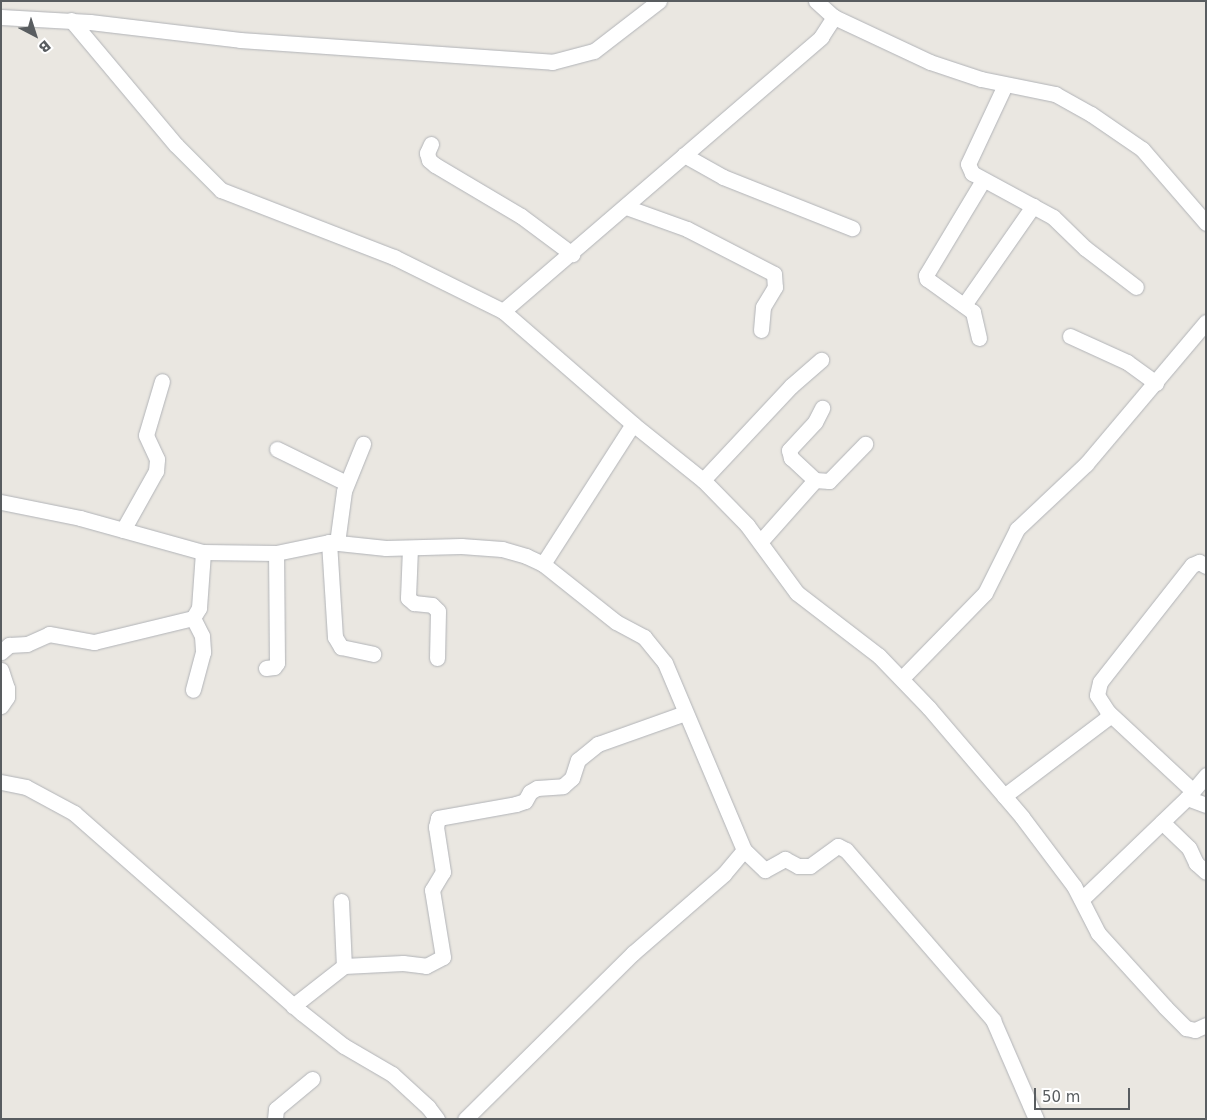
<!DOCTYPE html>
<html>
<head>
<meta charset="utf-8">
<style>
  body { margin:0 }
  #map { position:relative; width:1207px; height:1120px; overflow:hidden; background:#eae7e1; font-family:"DejaVu Sans",sans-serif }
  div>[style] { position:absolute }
  .roads { filter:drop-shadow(0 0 1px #b1b3b7) drop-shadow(0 0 1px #b1b3b7) }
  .minor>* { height:15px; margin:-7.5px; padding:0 7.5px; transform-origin:7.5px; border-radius:7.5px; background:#fff }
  span { translate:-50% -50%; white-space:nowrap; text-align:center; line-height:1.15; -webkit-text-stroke:4.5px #fff; paint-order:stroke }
  .frame { position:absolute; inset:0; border:2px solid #595d60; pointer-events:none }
  .north { position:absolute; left:10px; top:10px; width:50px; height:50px; -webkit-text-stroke:4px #fff; paint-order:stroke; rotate:140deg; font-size:14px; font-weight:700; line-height:20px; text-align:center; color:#595d60 }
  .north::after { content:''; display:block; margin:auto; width:18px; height:22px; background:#595d60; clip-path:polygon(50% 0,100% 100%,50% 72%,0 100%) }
  .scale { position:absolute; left:1034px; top:1088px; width:96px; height:22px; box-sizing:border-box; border:2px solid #595d60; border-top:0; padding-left:6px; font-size:15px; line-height:18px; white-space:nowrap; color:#595d60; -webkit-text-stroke:4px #fff; paint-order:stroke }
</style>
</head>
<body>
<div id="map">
  <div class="roads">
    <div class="minor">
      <div style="left:816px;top:1px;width:24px;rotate:42deg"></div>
      <div style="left:834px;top:17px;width:106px;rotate:25.1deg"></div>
      <div style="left:930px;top:62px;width:54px;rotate:18.4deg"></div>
      <div style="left:981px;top:79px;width:76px;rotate:11.5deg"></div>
      <div style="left:1055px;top:94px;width:41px;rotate:29.1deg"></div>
      <div style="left:1091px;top:114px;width:62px;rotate:34.5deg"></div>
      <div style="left:1142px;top:149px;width:98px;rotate:49.1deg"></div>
      <div style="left:1px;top:17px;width:89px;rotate:3.2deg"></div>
      <div style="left:90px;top:22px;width:151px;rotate:6.8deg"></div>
      <div style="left:240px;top:40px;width:313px;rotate:4deg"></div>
      <div style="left:552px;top:62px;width:43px;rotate:-14.7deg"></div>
      <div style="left:594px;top:51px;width:82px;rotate:-37.6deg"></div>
      <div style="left:71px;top:20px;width:163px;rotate:50deg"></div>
      <div style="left:176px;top:145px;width:64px;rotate:45deg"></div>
      <div style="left:221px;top:190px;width:186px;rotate:21.2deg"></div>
      <div style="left:394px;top:257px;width:122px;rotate:26.4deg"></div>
      <div style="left:503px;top:311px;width:172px;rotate:41deg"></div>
      <div style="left:633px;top:424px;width:90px;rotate:38.7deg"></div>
      <div style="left:703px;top:480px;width:63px;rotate:45.6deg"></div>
      <div style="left:747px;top:525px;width:84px;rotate:53.7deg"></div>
      <div style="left:797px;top:593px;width:103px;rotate:37.5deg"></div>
      <div style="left:879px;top:656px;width:72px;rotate:46.1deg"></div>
      <div style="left:929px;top:708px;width:143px;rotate:49.5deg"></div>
      <div style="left:1022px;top:817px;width:86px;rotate:53deg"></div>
      <div style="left:1074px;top:886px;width:53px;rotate:62.9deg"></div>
      <div style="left:1098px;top:933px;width:100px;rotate:47.8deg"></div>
      <div style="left:1165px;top:1007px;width:30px;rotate:45deg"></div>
      <div style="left:1186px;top:1028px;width:9px;rotate:13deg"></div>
      <div style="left:1195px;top:1030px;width:12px;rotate:-24deg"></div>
      <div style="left:1005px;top:85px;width:87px;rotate:115.1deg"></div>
      <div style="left:968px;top:164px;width:10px;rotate:66deg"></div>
      <div style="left:972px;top:173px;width:92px;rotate:28.5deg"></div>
      <div style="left:1053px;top:217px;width:45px;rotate:44.1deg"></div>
      <div style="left:1085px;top:248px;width:64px;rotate:37.4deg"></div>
      <div style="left:431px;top:144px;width:10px;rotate:114deg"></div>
      <div style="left:427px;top:153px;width:7px;rotate:74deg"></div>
      <div style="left:429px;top:160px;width:8px;rotate:40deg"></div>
      <div style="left:435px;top:165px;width:100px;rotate:30.7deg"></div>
      <div style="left:521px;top:216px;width:64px;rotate:36.7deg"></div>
      <div style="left:684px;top:155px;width:45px;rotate:29.4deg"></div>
      <div style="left:723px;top:177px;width:139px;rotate:21.6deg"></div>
      <div style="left:626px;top:207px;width:65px;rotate:19.8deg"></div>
      <div style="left:687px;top:229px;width:98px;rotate:27.3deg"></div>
      <div style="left:774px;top:274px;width:13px;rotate:86deg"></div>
      <div style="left:775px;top:287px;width:23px;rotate:121deg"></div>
      <div style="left:763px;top:307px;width:23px;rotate:95deg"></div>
      <div style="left:964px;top:305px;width:121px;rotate:-55.1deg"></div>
      <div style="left:503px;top:311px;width:420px;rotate:-40.7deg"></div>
      <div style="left:821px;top:37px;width:24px;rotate:-57deg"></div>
      <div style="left:1070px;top:336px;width:63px;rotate:24.5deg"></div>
      <div style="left:1127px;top:362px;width:36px;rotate:36deg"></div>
      <div style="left:979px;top:338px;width:27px;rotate:-103deg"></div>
      <div style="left:973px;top:312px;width:57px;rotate:-144.3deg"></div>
      <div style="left:927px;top:279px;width:4px;rotate:-104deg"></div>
      <div style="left:926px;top:275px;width:111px;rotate:-59deg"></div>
      <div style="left:277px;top:449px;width:77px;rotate:26.2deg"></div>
      <div style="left:703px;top:480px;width:129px;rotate:-46.9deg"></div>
      <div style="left:791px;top:386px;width:40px;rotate:-41deg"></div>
      <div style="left:815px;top:480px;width:14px;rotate:4deg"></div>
      <div style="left:829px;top:481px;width:52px;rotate:-45.8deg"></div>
      <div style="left:1px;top:502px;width:81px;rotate:11.4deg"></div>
      <div style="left:80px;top:518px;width:128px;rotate:15.5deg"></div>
      <div style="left:123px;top:530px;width:68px;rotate:-60.8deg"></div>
      <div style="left:156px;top:471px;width:12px;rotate:-85deg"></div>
      <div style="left:157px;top:459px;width:26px;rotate:-115deg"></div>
      <div style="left:146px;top:435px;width:56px;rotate:-73.5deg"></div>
      <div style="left:329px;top:542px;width:95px;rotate:86.4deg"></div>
      <div style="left:335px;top:637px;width:12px;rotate:59deg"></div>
      <div style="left:341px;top:647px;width:33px;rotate:12deg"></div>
      <div style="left:760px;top:542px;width:83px;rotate:-48.4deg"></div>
      <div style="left:815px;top:480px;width:33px;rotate:-137deg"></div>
      <div style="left:791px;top:458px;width:8px;rotate:-104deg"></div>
      <div style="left:789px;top:450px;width:38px;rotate:-47deg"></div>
      <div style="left:815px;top:422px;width:16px;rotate:-63deg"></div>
      <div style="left:337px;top:543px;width:52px;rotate:-82.3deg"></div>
      <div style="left:344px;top:491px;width:51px;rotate:-68deg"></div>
      <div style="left:410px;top:548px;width:50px;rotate:92.3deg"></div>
      <div style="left:408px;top:598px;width:8px;rotate:40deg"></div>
      <div style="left:414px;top:603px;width:18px;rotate:6deg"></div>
      <div style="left:432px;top:605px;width:8px;rotate:45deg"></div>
      <div style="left:438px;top:611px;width:47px;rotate:91.2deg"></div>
      <div style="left:543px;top:564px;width:166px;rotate:-57.3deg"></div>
      <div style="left:193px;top:618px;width:20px;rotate:63deg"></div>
      <div style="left:202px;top:636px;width:16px;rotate:86deg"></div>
      <div style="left:203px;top:652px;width:39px;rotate:105deg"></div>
      <div style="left:1px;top:652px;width:11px;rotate:-41deg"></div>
      <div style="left:9px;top:645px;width:18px;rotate:-3deg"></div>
      <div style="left:27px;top:644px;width:24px;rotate:-24deg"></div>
      <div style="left:49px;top:634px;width:46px;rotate:10.1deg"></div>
      <div style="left:94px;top:642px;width:102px;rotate:-13.6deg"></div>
      <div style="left:193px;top:618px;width:12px;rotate:-59deg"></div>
      <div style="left:199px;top:608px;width:56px;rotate:-85.9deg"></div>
      <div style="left:203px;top:552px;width:73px;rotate:0.8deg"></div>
      <div style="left:276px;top:553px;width:54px;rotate:-11.7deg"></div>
      <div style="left:329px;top:542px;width:57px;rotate:6deg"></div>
      <div style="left:386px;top:548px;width:75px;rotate:-1.5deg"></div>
      <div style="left:461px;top:546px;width:41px;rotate:4.2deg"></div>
      <div style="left:502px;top:549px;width:25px;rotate:16deg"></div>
      <div style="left:526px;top:556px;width:19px;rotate:25deg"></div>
      <div style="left:543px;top:564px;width:93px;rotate:38.5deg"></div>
      <div style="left:616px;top:622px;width:32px;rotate:28deg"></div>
      <div style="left:644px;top:637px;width:33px;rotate:51deg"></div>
      <div style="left:665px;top:663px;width:203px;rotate:67.1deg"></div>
      <div style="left:744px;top:850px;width:31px;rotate:130deg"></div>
      <div style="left:724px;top:874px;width:121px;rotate:139deg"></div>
      <div style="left:633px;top:953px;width:236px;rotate:135.3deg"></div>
      <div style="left:266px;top:668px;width:8px;rotate:-7deg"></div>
      <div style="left:274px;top:667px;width:5px;rotate:-53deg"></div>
      <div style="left:277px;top:663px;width:110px;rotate:-90.5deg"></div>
      <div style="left:1px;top:670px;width:19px;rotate:72deg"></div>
      <div style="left:7px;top:688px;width:9px;rotate:90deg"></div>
      <div style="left:7px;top:697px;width:11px;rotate:124deg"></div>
      <div style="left:903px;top:677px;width:117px;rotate:-45.7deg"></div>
      <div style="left:985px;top:593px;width:72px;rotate:-63.4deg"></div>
      <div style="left:1017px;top:529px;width:95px;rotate:-43.3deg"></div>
      <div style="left:1086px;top:464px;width:186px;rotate:-49.8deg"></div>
      <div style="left:1108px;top:712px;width:116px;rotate:42.9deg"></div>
      <div style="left:1px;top:782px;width:25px;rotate:11deg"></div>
      <div style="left:26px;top:787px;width:55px;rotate:28.4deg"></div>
      <div style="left:74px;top:813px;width:303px;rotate:41.3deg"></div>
      <div style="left:302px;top:1013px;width:53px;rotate:38.2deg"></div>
      <div style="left:344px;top:1046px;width:56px;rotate:30.3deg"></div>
      <div style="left:392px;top:1074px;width:49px;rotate:42.5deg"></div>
      <div style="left:428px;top:1107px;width:15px;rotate:53deg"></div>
      <div style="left:1004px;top:796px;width:129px;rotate:-37.1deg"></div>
      <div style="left:1107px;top:718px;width:6px;rotate:-81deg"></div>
      <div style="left:1108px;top:712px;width:20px;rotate:-123deg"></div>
      <div style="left:1097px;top:695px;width:13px;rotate:-77deg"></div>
      <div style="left:1100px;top:682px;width:149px;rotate:-51.8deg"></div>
      <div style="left:1192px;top:565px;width:8px;rotate:-23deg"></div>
      <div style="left:1199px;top:562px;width:8px;rotate:30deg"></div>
      <div style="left:1187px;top:798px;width:20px;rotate:20deg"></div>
      <div style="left:1162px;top:822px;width:37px;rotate:44deg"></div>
      <div style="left:1189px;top:848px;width:17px;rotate:65deg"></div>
      <div style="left:1196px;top:863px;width:13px;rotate:42deg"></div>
      <div style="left:744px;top:850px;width:29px;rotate:44deg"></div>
      <div style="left:765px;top:870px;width:23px;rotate:-29deg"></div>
      <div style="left:785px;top:859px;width:15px;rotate:28deg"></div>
      <div style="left:798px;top:866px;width:12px"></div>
      <div style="left:810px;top:866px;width:34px;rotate:-36deg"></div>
      <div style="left:838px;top:846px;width:9px;rotate:27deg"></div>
      <div style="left:846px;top:850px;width:225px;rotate:49.1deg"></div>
      <div style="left:993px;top:1020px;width:108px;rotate:66.5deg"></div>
      <div style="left:1083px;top:898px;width:144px;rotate:-43.9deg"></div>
      <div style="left:1187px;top:798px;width:30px;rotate:-50deg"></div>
      <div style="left:341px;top:901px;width:65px;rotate:87.4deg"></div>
      <div style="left:293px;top:1006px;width:65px;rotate:-38.1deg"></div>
      <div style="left:344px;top:966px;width:59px;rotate:-2.9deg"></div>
      <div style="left:403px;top:963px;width:23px;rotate:7deg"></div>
      <div style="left:426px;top:966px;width:19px;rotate:-28deg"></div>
      <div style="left:443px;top:957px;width:68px;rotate:-99.3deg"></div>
      <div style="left:432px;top:890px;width:21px;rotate:-59deg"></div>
      <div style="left:443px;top:872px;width:46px;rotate:-98.8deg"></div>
      <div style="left:436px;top:827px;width:9px;rotate:-77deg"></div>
      <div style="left:438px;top:818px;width:79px;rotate:-10.2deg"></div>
      <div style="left:516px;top:804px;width:9px;rotate:-18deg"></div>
      <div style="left:525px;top:801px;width:10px;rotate:-61deg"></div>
      <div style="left:530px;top:792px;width:8px;rotate:-30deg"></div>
      <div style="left:537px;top:788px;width:26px;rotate:-4deg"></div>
      <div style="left:563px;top:786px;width:12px;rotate:-42deg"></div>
      <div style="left:572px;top:778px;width:19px;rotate:-72deg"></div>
      <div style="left:578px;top:760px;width:26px;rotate:-39deg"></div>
      <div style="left:598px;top:744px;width:92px;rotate:-19.6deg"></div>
      <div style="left:275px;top:1119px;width:10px;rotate:-84deg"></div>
      <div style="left:276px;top:1109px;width:47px;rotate:-39.8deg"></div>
    </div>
  </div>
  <div class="frame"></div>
  <div class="north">B</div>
  <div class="scale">50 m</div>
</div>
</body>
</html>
